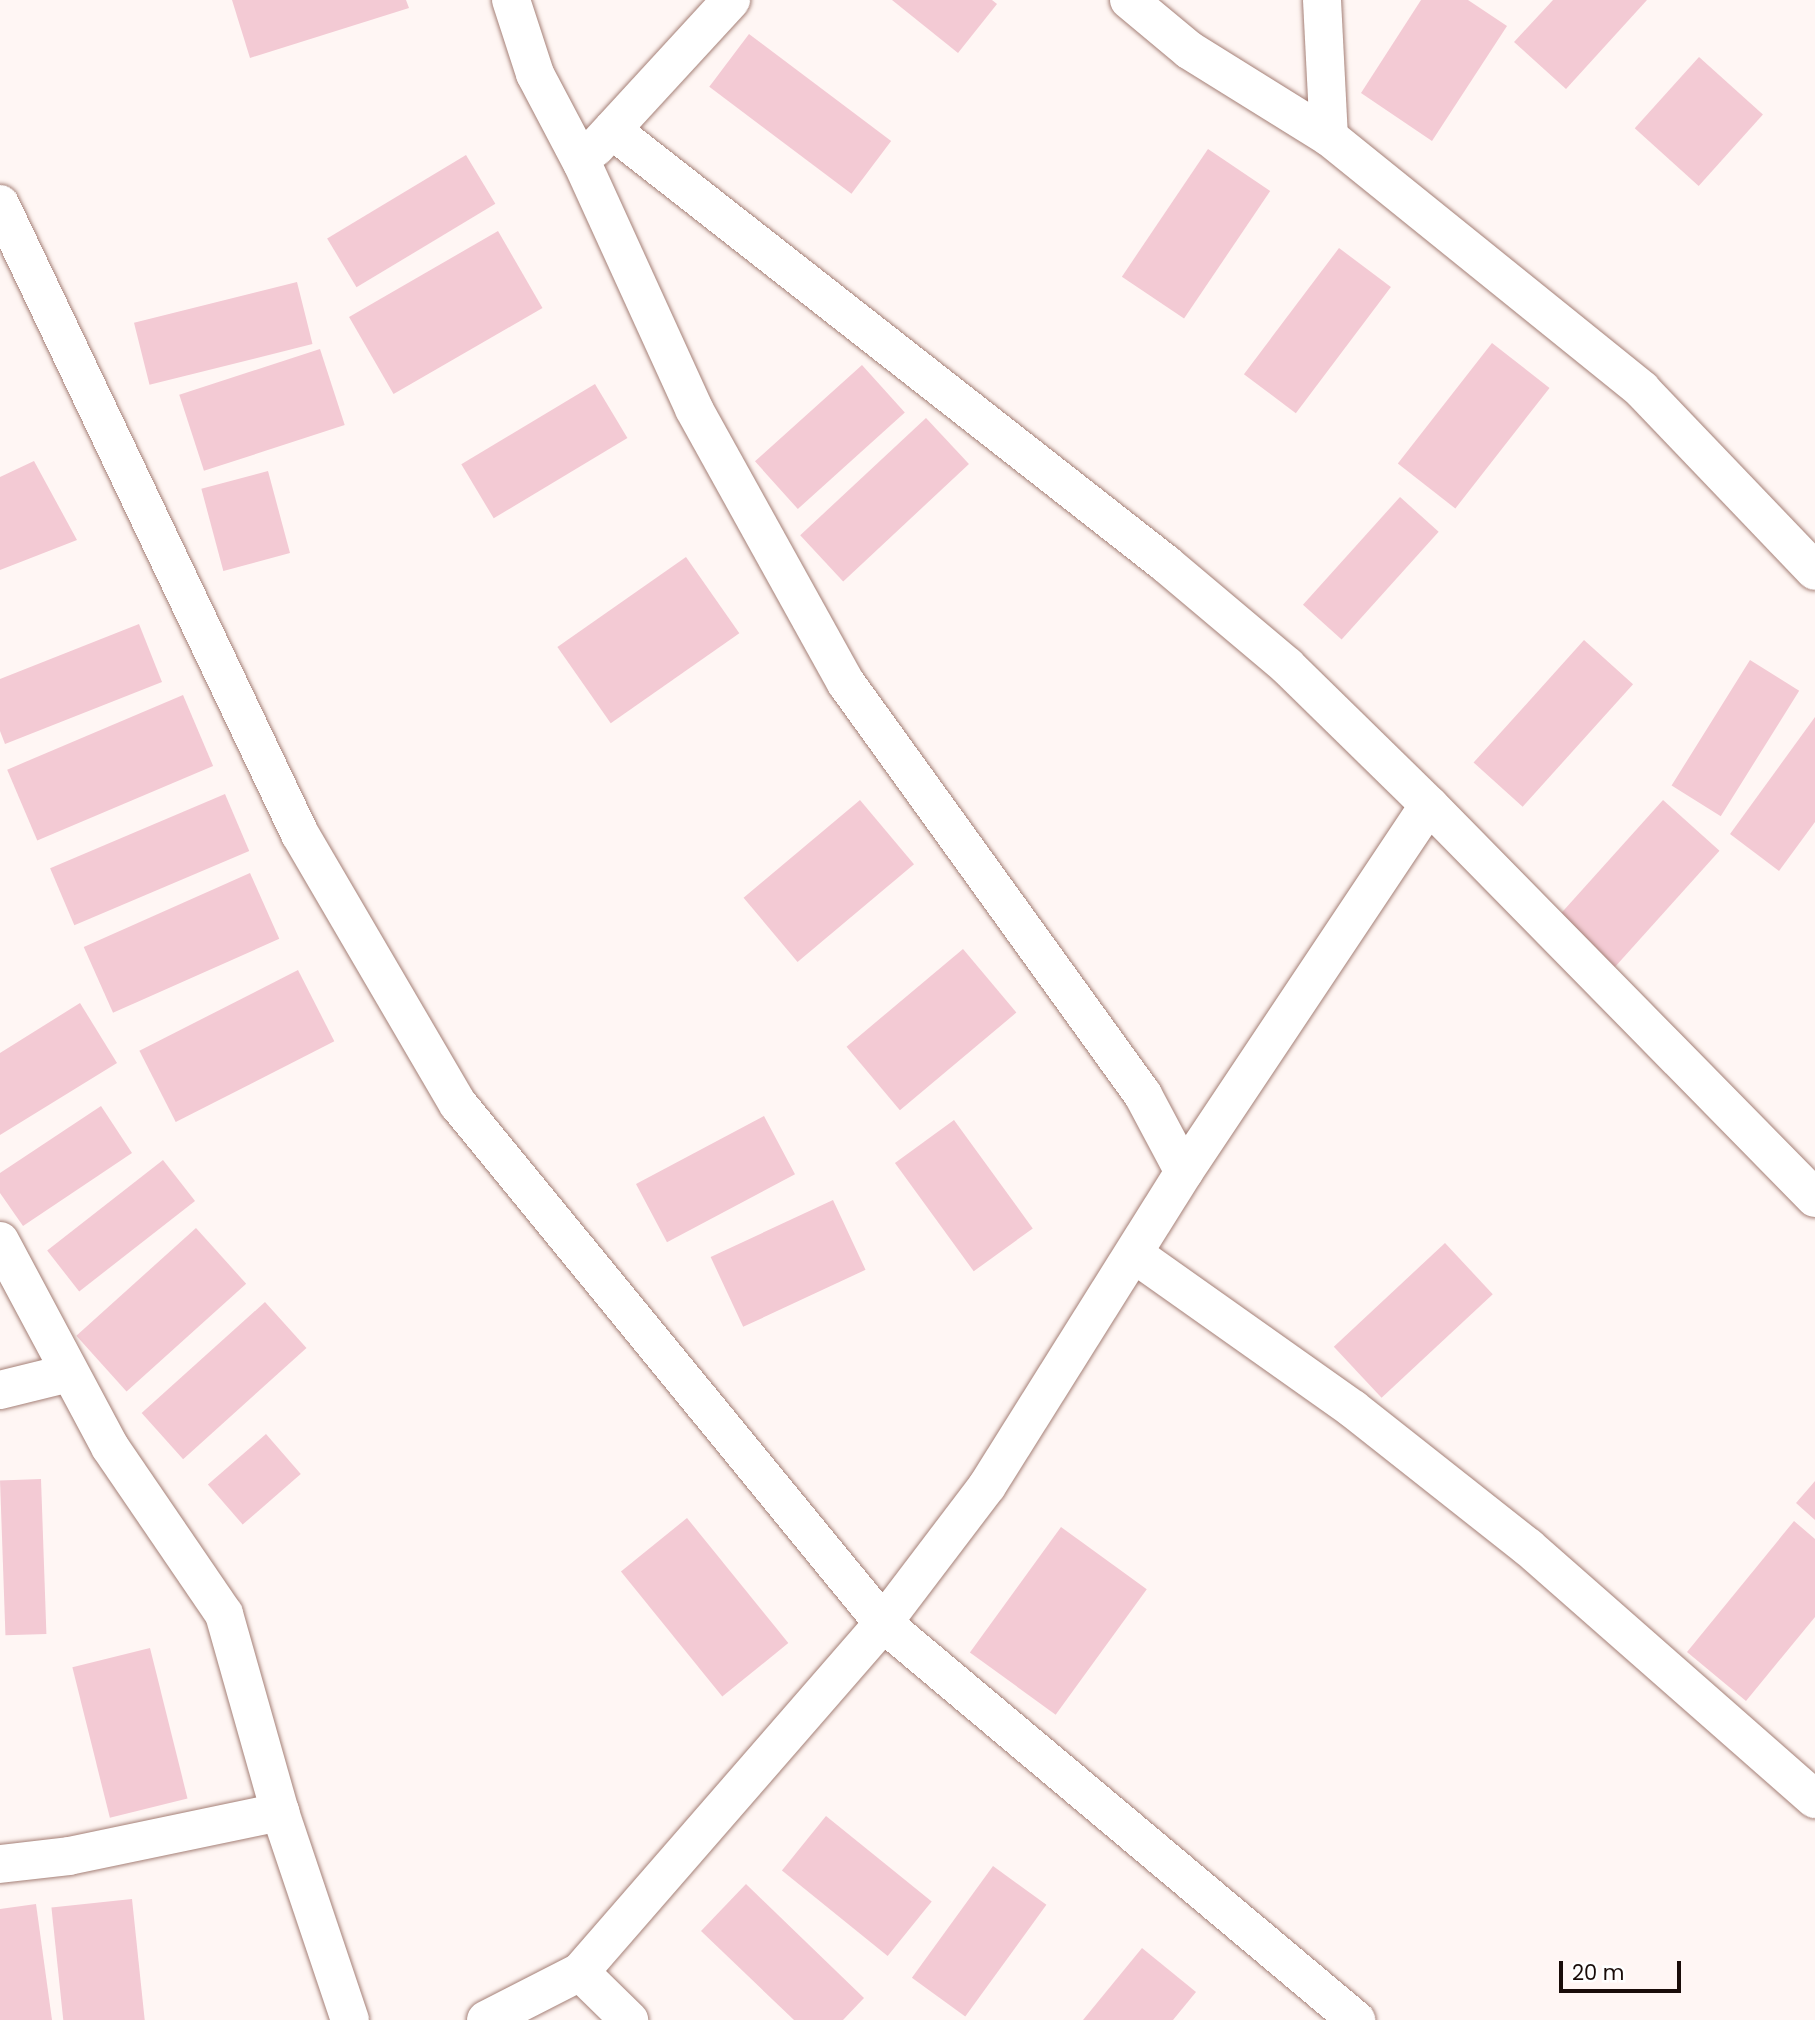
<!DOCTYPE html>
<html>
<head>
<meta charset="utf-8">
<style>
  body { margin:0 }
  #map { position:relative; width:1815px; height:2020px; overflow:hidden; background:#fff6f4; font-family:Poppins,sans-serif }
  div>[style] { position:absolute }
  .building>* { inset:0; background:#f3cad4; transform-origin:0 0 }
  .roads { filter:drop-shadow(0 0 2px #a58077) drop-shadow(0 0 2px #a58077) }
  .street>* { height:38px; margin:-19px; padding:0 19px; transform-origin:19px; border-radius:19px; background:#fff }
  span { translate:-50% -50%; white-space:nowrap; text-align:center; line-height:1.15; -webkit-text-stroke:5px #fff; paint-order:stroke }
  .scale { position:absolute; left:1559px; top:1961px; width:122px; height:32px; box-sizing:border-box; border:4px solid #190c09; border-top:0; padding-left:9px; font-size:21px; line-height:24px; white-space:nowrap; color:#190c09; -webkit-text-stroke:5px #fff; paint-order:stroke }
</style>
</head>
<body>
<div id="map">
  <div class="building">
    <div style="clip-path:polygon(232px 0,406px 0,409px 8px,250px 58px)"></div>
    <div style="clip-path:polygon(892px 0,992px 0,997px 4px,958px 53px)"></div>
    <div style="clip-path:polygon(1421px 0,1468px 0,1507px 26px,1432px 141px,1361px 93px)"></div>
    <div style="clip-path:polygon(1553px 0,1647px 0,1566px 89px,1514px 42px)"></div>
    <div style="left:749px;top:34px;width:178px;height:66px;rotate:37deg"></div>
    <div style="left:1699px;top:57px;width:86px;height:96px;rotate:42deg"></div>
    <div style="left:1208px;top:149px;width:75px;height:154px;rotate:34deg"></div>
    <div style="left:466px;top:155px;width:57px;height:162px;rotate:59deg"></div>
    <div style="left:498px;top:231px;width:89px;height:172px;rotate:60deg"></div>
    <div style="left:1339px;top:248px;width:65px;height:158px;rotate:37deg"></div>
    <div style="left:297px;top:282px;width:64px;height:168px;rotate:76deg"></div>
    <div style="left:1492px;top:343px;width:73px;height:153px;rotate:38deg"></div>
    <div style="left:320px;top:349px;width:80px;height:148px;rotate:72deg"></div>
    <div style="left:862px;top:365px;width:64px;height:144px;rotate:48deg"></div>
    <div style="left:595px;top:384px;width:63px;height:156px;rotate:59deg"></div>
    <div style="left:926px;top:418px;width:63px;height:172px;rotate:47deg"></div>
    <div style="clip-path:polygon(34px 461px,77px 540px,0 570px,0 477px)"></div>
    <div style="left:268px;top:471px;width:85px;height:69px;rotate:75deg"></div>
    <div style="left:1400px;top:497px;width:52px;height:145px;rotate:42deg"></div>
    <div style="left:686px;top:557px;width:93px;height:157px;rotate:55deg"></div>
    <div style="clip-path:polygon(139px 624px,162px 682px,5px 744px,0 731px,0 679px)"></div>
    <div style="left:1584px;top:640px;width:66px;height:165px;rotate:42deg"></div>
    <div style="left:1750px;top:660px;width:58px;height:148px;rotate:32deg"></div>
    <div style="left:183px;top:695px;width:77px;height:191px;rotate:67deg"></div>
    <div style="clip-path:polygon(1815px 717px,1815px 822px,1779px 871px,1730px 834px)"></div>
    <div style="left:225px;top:794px;width:62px;height:190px;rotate:67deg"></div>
    <div style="left:860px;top:800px;width:84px;height:152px;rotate:50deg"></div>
    <div style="left:1663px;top:800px;width:76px;height:160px;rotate:42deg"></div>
    <div style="left:250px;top:873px;width:72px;height:182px;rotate:66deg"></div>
    <div style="left:963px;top:949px;width:83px;height:152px;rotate:50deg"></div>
    <div style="left:298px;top:970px;width:80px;height:178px;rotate:63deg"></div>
    <div style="clip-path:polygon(80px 1003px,117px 1063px,0 1135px,0 1053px)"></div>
    <div style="clip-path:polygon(101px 1106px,132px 1153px,23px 1226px,0 1193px,0 1173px)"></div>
    <div style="left:764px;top:1116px;width:66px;height:145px;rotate:62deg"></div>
    <div style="left:954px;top:1120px;width:134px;height:73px;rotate:54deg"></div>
    <div style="left:163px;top:1160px;width:52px;height:147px;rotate:52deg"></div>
    <div style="left:833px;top:1200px;width:77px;height:135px;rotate:65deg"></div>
    <div style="left:196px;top:1228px;width:75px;height:161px;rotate:48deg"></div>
    <div style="left:1445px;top:1243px;width:70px;height:152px;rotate:47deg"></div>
    <div style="left:265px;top:1302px;width:62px;height:166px;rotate:48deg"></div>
    <div style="left:266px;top:1434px;width:53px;height:77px;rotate:49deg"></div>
    <div style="left:41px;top:1479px;width:155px;height:41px;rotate:88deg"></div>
    <div style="clip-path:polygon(1815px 1481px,1815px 1520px,1796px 1503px)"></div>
    <div style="left:687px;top:1518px;width:161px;height:85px;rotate:51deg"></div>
    <div style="clip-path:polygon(1794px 1521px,1815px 1539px,1815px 1617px,1746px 1701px,1687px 1652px)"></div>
    <div style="left:1061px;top:1527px;width:106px;height:155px;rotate:36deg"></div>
    <div style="left:150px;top:1648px;width:155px;height:80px;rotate:76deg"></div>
    <div style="left:826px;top:1816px;width:136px;height:70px;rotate:39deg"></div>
    <div style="left:993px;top:1866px;width:66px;height:138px;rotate:36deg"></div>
    <div style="clip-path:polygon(746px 1884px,864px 1998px,843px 2020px,794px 2020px,701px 1931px)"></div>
    <div style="left:132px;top:1899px;width:122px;height:81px;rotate:84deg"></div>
    <div style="clip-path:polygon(36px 1904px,52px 2020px,0 2020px,0 1909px)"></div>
    <div style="clip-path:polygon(1142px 1948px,1196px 1992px,1173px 2020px,1083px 2020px)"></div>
  </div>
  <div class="roads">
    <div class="street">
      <div style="left:511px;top:0;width:78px;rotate:72deg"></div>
      <div style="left:535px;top:74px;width:101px;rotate:62.2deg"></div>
      <div style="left:582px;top:163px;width:270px;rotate:65.5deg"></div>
      <div style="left:694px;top:409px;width:313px;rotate:61deg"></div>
      <div style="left:846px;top:683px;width:508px;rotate:54.21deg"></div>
      <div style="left:1143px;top:1095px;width:87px;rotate:62deg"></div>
      <div style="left:1129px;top:0;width:78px;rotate:39.8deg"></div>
      <div style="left:1189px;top:50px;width:165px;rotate:31.9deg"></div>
      <div style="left:1329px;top:137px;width:402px;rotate:38.9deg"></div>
      <div style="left:1642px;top:390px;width:250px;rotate:46.3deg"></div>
      <div style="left:1322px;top:0;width:137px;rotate:87.1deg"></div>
      <div style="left:612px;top:130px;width:704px;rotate:38.07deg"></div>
      <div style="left:1166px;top:564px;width:158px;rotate:40.1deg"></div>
      <div style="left:1287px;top:666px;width:199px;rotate:44.4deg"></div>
      <div style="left:595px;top:148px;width:201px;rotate:-47.4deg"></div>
      <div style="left:0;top:204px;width:698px;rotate:64.54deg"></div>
      <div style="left:300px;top:834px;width:313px;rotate:59.7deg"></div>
      <div style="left:458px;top:1104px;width:671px;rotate:50.69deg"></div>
      <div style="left:883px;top:1623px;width:618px;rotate:40.01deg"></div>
      <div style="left:0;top:1241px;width:234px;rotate:61.9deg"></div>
      <div style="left:110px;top:1447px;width:202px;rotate:55.7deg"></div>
      <div style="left:224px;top:1614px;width:206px;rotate:74.2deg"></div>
      <div style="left:280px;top:1812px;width:219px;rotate:71.4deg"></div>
      <div style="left:1134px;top:1254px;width:268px;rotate:35.3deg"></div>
      <div style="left:1353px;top:1409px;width:223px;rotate:38.3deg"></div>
      <div style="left:1528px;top:1547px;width:382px;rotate:41.3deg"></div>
      <div style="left:0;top:1390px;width:71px;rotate:-13.8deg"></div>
      <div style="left:0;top:1864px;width:69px;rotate:-6.6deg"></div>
      <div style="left:69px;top:1856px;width:216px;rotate:-11.8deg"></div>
      <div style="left:580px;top:1972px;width:69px;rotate:44.4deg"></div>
      <div style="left:486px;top:2020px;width:106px;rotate:-27.1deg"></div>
      <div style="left:580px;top:1972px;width:462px;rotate:-49deg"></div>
      <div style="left:883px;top:1623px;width:172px;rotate:-52.8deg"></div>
      <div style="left:987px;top:1486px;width:371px;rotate:-57.9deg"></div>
      <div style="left:1184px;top:1172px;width:441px;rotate:-56.3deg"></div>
      <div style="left:1429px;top:805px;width:551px;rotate:45.51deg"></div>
    </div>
  </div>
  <div class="scale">20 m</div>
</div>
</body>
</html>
